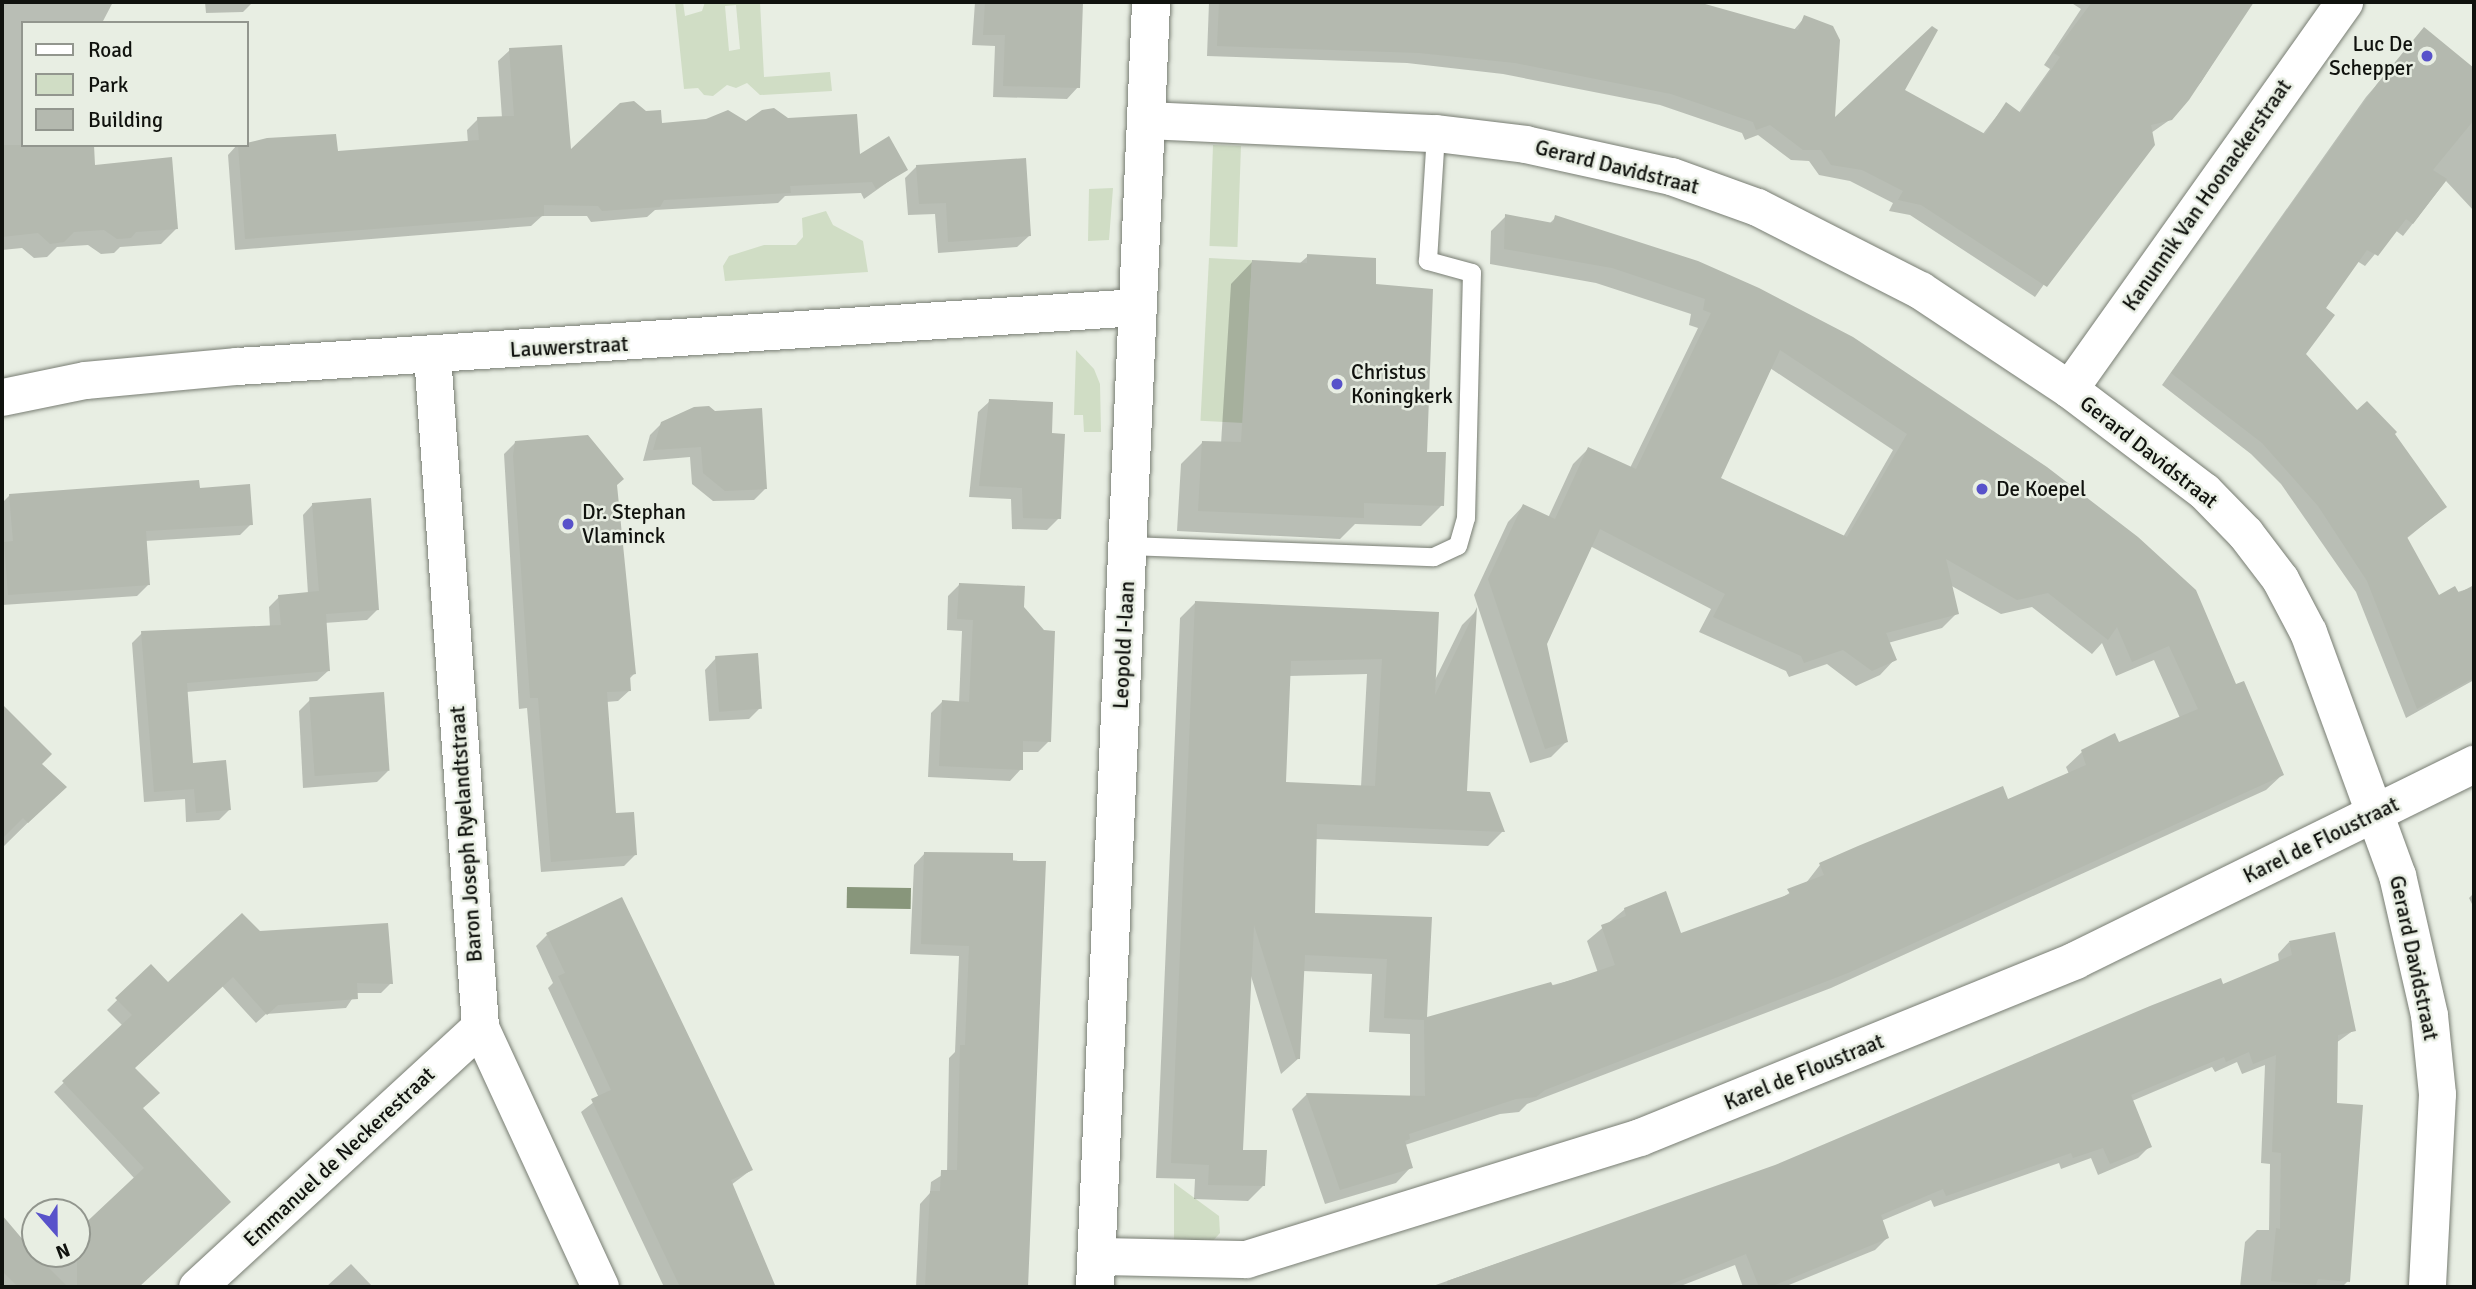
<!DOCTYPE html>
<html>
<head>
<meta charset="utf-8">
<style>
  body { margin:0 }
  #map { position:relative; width:2476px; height:1289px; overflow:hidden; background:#e8eee3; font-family:Signika,sans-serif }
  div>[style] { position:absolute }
  .green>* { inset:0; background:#d0ddc5; transform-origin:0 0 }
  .water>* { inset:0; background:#88967b; transform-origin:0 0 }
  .shadow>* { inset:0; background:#0003 }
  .building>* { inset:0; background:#b4b9af; transform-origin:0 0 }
  .roads { filter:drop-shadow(0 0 2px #787d73) drop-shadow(0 0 2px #787d73) }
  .lane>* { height:18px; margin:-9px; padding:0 9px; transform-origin:9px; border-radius:9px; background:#fff }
  .street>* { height:37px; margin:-18.5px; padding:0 18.5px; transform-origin:18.5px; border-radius:18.5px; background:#fff }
  .secondary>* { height:38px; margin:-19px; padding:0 19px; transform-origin:19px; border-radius:19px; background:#fff }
  .dots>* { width:19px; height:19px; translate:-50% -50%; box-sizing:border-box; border:4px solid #e8eee3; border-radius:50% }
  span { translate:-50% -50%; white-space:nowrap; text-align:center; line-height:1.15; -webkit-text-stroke:5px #e8eee3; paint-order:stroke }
  .poi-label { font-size:21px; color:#10120e }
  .right { translate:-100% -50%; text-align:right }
  .left { translate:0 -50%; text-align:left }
  .street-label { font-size:21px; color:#10120e }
  .frame { position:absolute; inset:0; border:4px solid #10120e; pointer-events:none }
  .legend { position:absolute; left:21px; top:21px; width:228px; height:126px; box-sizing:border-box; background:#e8eee3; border:2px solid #92968e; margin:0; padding:9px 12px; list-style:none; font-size:21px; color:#10120e }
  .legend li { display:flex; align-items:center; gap:14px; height:35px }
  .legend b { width:35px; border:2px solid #92968e }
  .north { position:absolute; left:21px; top:1198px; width:70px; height:70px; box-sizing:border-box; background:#e8eee3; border:2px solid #92968e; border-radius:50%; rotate:159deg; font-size:19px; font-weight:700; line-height:28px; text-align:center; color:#10120e }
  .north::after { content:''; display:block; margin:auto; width:24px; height:32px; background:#5852ca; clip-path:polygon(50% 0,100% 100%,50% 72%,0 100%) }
</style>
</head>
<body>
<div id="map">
  <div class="green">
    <div style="clip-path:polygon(evenodd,675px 2px,683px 2px,685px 16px,702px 11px,705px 2px,760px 2px,764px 77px,830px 72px,832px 91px,760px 95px,747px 83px,736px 88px,727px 85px,713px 96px,704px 95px,698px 88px,684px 89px,675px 2px,736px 5px,740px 49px,729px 51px,725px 6px,736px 5px)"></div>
    <div style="left:1213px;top:145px;width:28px;height:101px;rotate:2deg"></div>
    <div style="clip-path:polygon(1113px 188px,1109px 240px,1088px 241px,1089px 189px)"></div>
    <div style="clip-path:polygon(826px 211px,833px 225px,863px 241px,868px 272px,725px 281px,723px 266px,729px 256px,764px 245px,796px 245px,803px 237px,802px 218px)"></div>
    <div style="left:1209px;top:258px;width:43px;height:163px;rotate:3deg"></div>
    <div style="clip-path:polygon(1076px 350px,1094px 369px,1100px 384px,1101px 432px,1084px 432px,1083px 415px,1074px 415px)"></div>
    <div style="clip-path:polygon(1174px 1183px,1219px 1216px,1220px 1233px,1211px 1243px,1174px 1242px)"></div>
  </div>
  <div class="water">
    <div style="left:847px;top:887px;width:64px;height:21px;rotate:1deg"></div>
  </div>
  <div class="shadow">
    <div style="clip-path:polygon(2px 2px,113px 2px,102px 23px,23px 23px,23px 145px,94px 166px,177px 228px,161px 244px,120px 247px,114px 253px,101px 254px,88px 245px,57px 247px,47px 257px,34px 258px,22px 248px,2px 250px)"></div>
    <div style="clip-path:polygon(205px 2px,253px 2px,243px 12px,206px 13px)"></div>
    <div style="clip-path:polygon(975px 2px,1082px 2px,1078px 87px,1067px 99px,993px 97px,995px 46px,972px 45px)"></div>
    <div style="clip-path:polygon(1209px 2px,1683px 2px,1793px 31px,1805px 17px,1833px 122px,1903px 91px,1982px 135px,2006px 104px,2018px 114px,2050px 69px,2044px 65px,2081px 9px,2070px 2px,2251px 2px,2201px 82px,2171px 119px,2151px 133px,2035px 297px,1910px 215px,1889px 211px,1893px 203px,1850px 181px,1819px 175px,1809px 161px,1791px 160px,1758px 135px,1745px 140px,1742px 133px,1660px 105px,1503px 74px,1407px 63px,1207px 56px)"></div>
    <div style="clip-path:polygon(2424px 30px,2474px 73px,2474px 211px,2446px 181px,2403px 236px,2395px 230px,2365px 266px,2357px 261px,2323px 308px,2304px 354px,2356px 412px,2393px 434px,2445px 507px,2406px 539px,2438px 598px,2474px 587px,2474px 680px,2406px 718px,2356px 592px,2281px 484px,2251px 454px,2162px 385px,2366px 97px)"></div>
    <div style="clip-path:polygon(510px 50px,569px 153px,660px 125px,788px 120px,858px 157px,906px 169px,864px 199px,861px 193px,785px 196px,778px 203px,655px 210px,647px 217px,591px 222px,587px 216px,542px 216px,531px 226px,235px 250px,228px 155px,237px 145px,335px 136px,336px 153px,468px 143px,467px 130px,478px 119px,502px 118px,498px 61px)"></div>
    <div style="clip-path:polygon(917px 166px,1029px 236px,1017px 247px,938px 253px,935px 214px,908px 215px,905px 178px)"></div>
    <div style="clip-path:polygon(evenodd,1506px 216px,1549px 224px,1556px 217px,1697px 263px,2235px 686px,2282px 775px,2266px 790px,1831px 988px,1527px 1104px,1519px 1112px,1500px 1114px,1405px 1145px,1411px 1167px,1396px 1183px,1325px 1204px,1292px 1109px,1307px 1094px,1410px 1097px,1410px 1034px,1369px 1032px,1372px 974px,1303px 971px,1299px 1058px,1281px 1074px,1251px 976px,1241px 1152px,1263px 1186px,1248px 1201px,1194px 1199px,1195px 1179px,1156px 1178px,1180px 618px,1195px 603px,1437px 614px,1433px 684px,1462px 625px,1475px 612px,1465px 792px,1503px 831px,1488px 846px,1315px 839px,1313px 915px,1430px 919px,1426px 1019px,1598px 973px,1587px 941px,1625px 909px,1680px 935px,1778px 900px,1806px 883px,1820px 865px,2007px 801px,2069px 774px,2066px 767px,2082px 752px,2118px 745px,2180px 718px,2154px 660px,2116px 676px,2102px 643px,2092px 654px,2032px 607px,2001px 614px,1950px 585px,1957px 613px,1942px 628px,1888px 643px,1895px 659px,1880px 675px,1856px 686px,1827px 664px,1789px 677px,1786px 671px,1699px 632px,1711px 609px,1590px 546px,1545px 644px,1566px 742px,1551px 757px,1530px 763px,1474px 595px,1508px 522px,1523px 506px,1548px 518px,1573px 464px,1588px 449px,1630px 468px,1698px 328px,1689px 325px,1691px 314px,1596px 283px,1490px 264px,1491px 231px,1506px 216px,1770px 368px,1893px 450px,1843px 537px,1719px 479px,1770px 368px,1506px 216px,1367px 674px,1361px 787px,1284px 783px,1289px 676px,1367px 674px)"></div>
    <div style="clip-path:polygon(1308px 256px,1374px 286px,1442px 505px,1421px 526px,1355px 524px,1340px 539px,1177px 531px,1181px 464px,1202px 443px,1221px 444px,1231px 284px,1252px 262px,1299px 264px)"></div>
    <div style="clip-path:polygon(990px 401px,1050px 435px,1059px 518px,1047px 530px,1012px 529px,1011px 499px,969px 497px,978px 412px)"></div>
    <div style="clip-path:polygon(689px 415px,765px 489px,754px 500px,713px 501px,692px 484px,690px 457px,643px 461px,650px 435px,662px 423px)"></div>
    <div style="clip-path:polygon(516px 442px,615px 485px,634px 674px,629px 679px,630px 690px,618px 701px,606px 702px,615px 815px,635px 855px,624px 866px,541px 872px,527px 708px,519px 709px,504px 454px)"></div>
    <div style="clip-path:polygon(199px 490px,251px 524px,240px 535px,145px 541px,148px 585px,137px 596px,2px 605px,2px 503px,10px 495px)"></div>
    <div style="clip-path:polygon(313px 504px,377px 610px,367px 620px,324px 623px,328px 671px,317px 681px,186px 692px,191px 765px,229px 810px,219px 820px,186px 822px,185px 799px,144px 802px,132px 643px,142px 633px,270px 628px,269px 607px,279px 597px,308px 594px,303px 515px)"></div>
    <div style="clip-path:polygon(959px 585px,1022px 608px,1049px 741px,1038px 752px,1021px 752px,1021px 769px,1010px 781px,928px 777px,931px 713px,942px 702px,959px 703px,962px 631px,947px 630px,948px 596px)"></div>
    <div style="clip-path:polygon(716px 658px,760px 708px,749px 719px,709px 721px,705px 670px)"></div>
    <div style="clip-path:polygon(310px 700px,388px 771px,377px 782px,303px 788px,299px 711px)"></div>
    <div style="clip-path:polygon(4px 709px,40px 764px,64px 787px,2px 848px)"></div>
    <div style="clip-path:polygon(925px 853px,1044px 863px,1027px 1287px,916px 1287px,920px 1204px,930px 1193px,931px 1182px,947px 1172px,949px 1058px,955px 1052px,959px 956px,910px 954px,914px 865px)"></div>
    <div style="clip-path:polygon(2474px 893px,2474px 908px,2469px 898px)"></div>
    <div style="clip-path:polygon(259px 933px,391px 983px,381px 993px,356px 993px,346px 1008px,266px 1014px,256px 1023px,222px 986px,133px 1068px,141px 1109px,218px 1212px,136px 1287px,2px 1287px,2px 1218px,35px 1254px,77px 1254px,77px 1221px,82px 1217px,88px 1223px,135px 1179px,54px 1092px,123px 1026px,107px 1010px,151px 967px,168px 984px)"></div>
    <div style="clip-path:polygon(547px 935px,751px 1170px,731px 1185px,773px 1284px,770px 1287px,664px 1287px,581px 1112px,599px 1098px,548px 988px,553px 983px,536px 946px)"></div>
    <div style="clip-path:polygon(2289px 942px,2354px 1030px,2336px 1043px,2335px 1105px,2348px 1281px,2342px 1287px,2240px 1287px,2245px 1242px,2257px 1230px,2269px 1230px,2270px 1164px,2261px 1163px,2265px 1065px,2242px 1074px,2237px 1062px,2215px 1072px,2212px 1067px,2132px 1101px,2150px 1146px,2138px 1158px,2098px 1175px,2091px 1158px,2061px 1169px,2059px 1163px,1934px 1207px,1931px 1200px,1881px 1221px,1887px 1238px,1875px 1250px,1784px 1287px,1743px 1287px,1735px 1265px,1678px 1287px,1430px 1287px,1776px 1166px,2279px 962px,2278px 954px)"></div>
    <div style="clip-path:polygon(351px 1264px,373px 1287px,326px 1287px)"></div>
  </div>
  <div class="building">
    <div style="clip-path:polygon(985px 2px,1083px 2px,1080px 88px,1003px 86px,1005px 35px,983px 35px)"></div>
    <div style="clip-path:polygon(1219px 2px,1698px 2px,1798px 30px,1804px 15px,1833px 26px,1840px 40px,1835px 117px,1932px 26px,1938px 30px,1905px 90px,1985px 134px,2006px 102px,2021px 113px,2060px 57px,2054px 53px,2092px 2px,2254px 2px,2189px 100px,2172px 120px,2151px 125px,2155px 145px,2047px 287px,1921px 205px,1898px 200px,1903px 191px,1862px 170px,1831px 165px,1821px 150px,1803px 150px,1770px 125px,1756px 130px,1753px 122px,1671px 94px,1515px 63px,1419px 53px,1217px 46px)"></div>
    <div style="clip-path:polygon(2424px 27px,2474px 68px,2474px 120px,2433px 170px,2447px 179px,2413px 224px,2406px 219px,2378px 256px,2367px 250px,2326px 308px,2335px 315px,2306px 354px,2357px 410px,2367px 401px,2397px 432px,2395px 434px,2447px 507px,2407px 537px,2439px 595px,2455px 586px,2459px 593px,2474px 585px,2474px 678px,2417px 709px,2367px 581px,2318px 506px,2262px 443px,2171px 373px,2377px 84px)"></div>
    <div style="clip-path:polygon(562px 45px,571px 149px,620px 103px,634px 101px,646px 111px,661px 110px,662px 123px,706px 119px,728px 110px,746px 121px,762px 110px,774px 108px,788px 118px,857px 114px,860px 154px,889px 136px,908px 170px,876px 189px,872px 182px,790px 186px,791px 193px,664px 200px,660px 207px,602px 211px,598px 206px,544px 205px,544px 216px,245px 239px,238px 145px,267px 138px,336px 134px,338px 151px,479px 140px,477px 117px,514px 116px,509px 48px)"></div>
    <div style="clip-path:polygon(2px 145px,94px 145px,95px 165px,172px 157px,178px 229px,136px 232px,131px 238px,117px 239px,104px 230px,74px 232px,64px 242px,50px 244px,38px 233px,2px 237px)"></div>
    <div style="clip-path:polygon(1026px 158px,1031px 236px,948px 242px,946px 203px,919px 204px,916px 165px)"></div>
    <div style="clip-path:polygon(evenodd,1505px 214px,1553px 223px,1555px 215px,1698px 261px,1759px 288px,1853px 337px,2047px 467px,2138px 537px,2196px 590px,2236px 684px,2244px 681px,2284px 775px,1848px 973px,1545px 1090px,1536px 1097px,1516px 1099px,1409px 1134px,1410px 1139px,1405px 1141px,1413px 1168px,1340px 1190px,1306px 1093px,1425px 1096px,1424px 1020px,1384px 1018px,1387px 959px,1305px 955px,1300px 1059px,1296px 1059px,1254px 925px,1243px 1150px,1267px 1150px,1265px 1186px,1208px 1185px,1209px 1165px,1171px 1163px,1195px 601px,1439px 612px,1435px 695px,1477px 607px,1467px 791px,1490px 792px,1505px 832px,1317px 824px,1315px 913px,1432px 917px,1427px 1017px,1551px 982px,1553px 986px,1615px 965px,1601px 925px,1626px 916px,1624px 908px,1666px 891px,1681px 933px,1790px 894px,1787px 889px,1824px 875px,1819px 863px,1858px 846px,2003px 786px,2008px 799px,2086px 765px,2081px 750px,2115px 733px,2119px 742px,2198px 709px,2169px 646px,2132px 662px,2117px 627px,2108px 640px,2048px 593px,2017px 600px,1946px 559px,1959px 614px,1886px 633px,1897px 660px,1872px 671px,1843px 650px,1804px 663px,1801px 656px,1713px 617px,1725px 594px,1600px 529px,1547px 644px,1568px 742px,1545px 749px,1488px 579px,1523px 504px,1555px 519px,1588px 447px,1636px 469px,1711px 313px,1703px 310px,1705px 299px,1612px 268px,1504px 249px,1505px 214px,1780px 350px,1907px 434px,1847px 537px,1721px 478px,1780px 350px,1505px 214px,1382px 659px,1375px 786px,1286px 782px,1291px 661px,1382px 659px)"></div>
    <div style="clip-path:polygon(1307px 254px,1376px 258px,1376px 284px,1433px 289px,1427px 452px,1446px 452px,1444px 506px,1364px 503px,1364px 518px,1198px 511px,1202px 441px,1241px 442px,1252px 260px,1307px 263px)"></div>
    <div style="clip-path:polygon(989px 399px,1053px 402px,1052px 433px,1065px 434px,1061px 519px,1023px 518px,1022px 488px,979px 486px)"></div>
    <div style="clip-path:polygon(709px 406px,715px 411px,762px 408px,767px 489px,725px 491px,703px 473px,701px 447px,653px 450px,661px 422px,694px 407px)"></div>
    <div style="clip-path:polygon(588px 435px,624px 479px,617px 485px,636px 674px,630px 675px,631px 691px,607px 692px,616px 813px,634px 812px,637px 855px,551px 862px,538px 698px,530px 698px,513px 456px,515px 441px)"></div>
    <div style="clip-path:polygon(199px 480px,200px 488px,250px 484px,253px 525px,146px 531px,150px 585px,8px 595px,4px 542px,13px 541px,9px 494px)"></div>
    <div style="clip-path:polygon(371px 498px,379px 610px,326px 614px,330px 671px,187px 683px,193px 763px,226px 760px,231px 810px,196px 813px,194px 789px,154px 792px,141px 631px,281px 625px,278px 595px,319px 591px,312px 503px)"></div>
    <div style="clip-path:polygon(959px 583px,1025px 586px,1024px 607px,1044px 630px,1055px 631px,1051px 742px,1023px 741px,1023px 770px,939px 766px,942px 700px,969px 702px,973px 620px,957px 619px)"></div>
    <div style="left:758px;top:653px;width:56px;height:43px;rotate:86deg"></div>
    <div style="left:384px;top:692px;width:79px;height:75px;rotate:86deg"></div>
    <div style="clip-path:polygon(2px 704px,52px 754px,42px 764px,67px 787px,28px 823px,23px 818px,2px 839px)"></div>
    <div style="clip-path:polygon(924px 852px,1013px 853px,1013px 861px,1046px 861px,1028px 1287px,925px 1287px,930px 1191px,940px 1191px,941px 1170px,957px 1170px,960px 1045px,965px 1045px,969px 946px,921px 944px)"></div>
    <div style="clip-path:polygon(622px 897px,753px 1170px,731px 1180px,775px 1285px,771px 1287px,680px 1287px,591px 1099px,611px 1090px,558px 976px,565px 973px,546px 933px)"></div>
    <div style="clip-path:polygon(242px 913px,260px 931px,388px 923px,393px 984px,357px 983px,358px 999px,278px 1005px,267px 1015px,233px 977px,135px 1068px,160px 1093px,143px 1108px,231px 1202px,139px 1287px,77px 1287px,77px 1231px,144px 1168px,62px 1081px,132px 1015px,115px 998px,151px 964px,168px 982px)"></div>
    <div style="clip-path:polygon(2335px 932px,2356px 1031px,2338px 1035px,2337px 1103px,2363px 1105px,2350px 1282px,2318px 1279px,2316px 1285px,2271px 1281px,2276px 1228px,2280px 1229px,2281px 1153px,2272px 1152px,2276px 1055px,2253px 1064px,2249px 1052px,2226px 1062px,2224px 1057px,2131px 1095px,2152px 1147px,2110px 1164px,2103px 1148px,2073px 1158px,2071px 1153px,1946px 1196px,1943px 1189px,1881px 1215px,1889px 1238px,1770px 1287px,1759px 1287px,1746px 1254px,1664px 1287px,1448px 1287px,1447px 1281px,1775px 1165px,2150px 1006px,2221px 978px,2223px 984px,2292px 955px,2289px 941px)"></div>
    <div style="clip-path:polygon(2px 1215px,35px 1254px,68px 1287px,18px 1287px,2px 1271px)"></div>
  </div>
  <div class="roads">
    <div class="lane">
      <div style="left:1128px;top:546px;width:306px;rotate:2.1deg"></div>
      <div style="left:1434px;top:557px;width:26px;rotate:-25deg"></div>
      <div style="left:1458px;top:546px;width:29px;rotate:-74deg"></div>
      <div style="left:1466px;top:518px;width:245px;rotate:-88.6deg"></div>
      <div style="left:1472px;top:273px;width:46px;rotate:-164.7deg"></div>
      <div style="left:1428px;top:261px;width:128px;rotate:-86.4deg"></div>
    </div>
    <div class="street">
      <div style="left:1146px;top:120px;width:290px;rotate:2.6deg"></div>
      <div style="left:1436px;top:133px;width:90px;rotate:7deg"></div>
      <div style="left:1525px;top:144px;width:149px;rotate:12.4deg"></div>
      <div style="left:1671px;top:176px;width:91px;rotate:19.8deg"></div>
      <div style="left:1757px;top:207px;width:183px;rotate:27deg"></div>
      <div style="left:1920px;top:290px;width:179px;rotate:33.6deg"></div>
      <div style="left:2069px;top:389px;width:169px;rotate:37.1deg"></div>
      <div style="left:2204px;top:491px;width:59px;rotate:45.7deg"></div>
      <div style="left:2245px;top:533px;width:58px;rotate:52.7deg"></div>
      <div style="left:2280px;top:579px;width:60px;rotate:62.2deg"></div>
      <div style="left:2308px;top:632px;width:259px;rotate:69.9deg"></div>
      <div style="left:2397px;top:875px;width:144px;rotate:77.1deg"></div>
      <div style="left:2429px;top:1015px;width:79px;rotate:84.2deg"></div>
      <div style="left:2437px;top:1094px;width:193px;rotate:93deg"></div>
      <div style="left:432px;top:355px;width:674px;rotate:85.91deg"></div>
      <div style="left:480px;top:1027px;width:286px;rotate:65.2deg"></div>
      <div style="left:2069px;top:389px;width:475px;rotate:-54.6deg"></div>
      <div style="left:2px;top:397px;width:85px;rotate:-11.6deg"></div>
      <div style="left:85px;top:380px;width:153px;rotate:-5.3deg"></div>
      <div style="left:237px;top:366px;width:903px;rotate:-3.75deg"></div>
      <div style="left:1097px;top:1256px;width:149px;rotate:1.2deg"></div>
      <div style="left:1246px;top:1259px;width:412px;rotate:-17.2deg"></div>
      <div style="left:1640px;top:1137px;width:470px;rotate:-22.1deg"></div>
      <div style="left:2075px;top:960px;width:445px;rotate:-26.2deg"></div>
      <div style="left:197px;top:1287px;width:384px;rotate:-42.6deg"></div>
    </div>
    <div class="secondary">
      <div style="left:1095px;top:1287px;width:1286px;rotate:-87.5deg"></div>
    </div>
  </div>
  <div class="dots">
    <div style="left:2427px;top:56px;background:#5852ca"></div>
    <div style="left:1337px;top:384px;background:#5852ca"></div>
    <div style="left:1982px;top:489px;background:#5852ca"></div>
    <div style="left:568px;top:524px;background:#5852ca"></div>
  </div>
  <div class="poi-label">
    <span class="right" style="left:2413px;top:56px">Luc De<br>Schepper</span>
    <span class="left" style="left:1351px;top:384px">Christus<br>Koningkerk</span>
    <span class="left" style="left:1996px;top:489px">De Koepel</span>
    <span class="left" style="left:582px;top:524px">Dr. Stephan<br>Vlaminck</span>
  </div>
  <div class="street-label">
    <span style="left:1617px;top:167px;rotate:14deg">Gerard Davidstraat</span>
    <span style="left:2207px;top:195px;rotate:-55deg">Kanunnik Van Hoonackerstraat</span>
    <span style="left:569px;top:347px;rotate:-3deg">Lauwerstraat</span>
    <span style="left:2149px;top:452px;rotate:38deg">Gerard Davidstraat</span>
    <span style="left:1124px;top:645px;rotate:-87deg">Leopold I-laan</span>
    <span style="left:466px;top:834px;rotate:-94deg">Baron Joseph Ryelandtstraat</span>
    <span style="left:2321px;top:840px;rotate:-26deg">Karel de Floustraat</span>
    <span style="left:2414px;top:958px;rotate:78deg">Gerard Davidstraat</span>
    <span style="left:1804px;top:1072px;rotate:-22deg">Karel de Floustraat</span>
    <span style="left:339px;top:1157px;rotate:-43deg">Emmanuel de Neckerestraat</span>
  </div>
  <div class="frame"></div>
  <ul class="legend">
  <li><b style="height:9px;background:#fff"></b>Road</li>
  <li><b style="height:19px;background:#d0ddc5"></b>Park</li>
  <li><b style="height:19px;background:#b4b9af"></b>Building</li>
  </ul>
  <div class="north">N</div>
</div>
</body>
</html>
